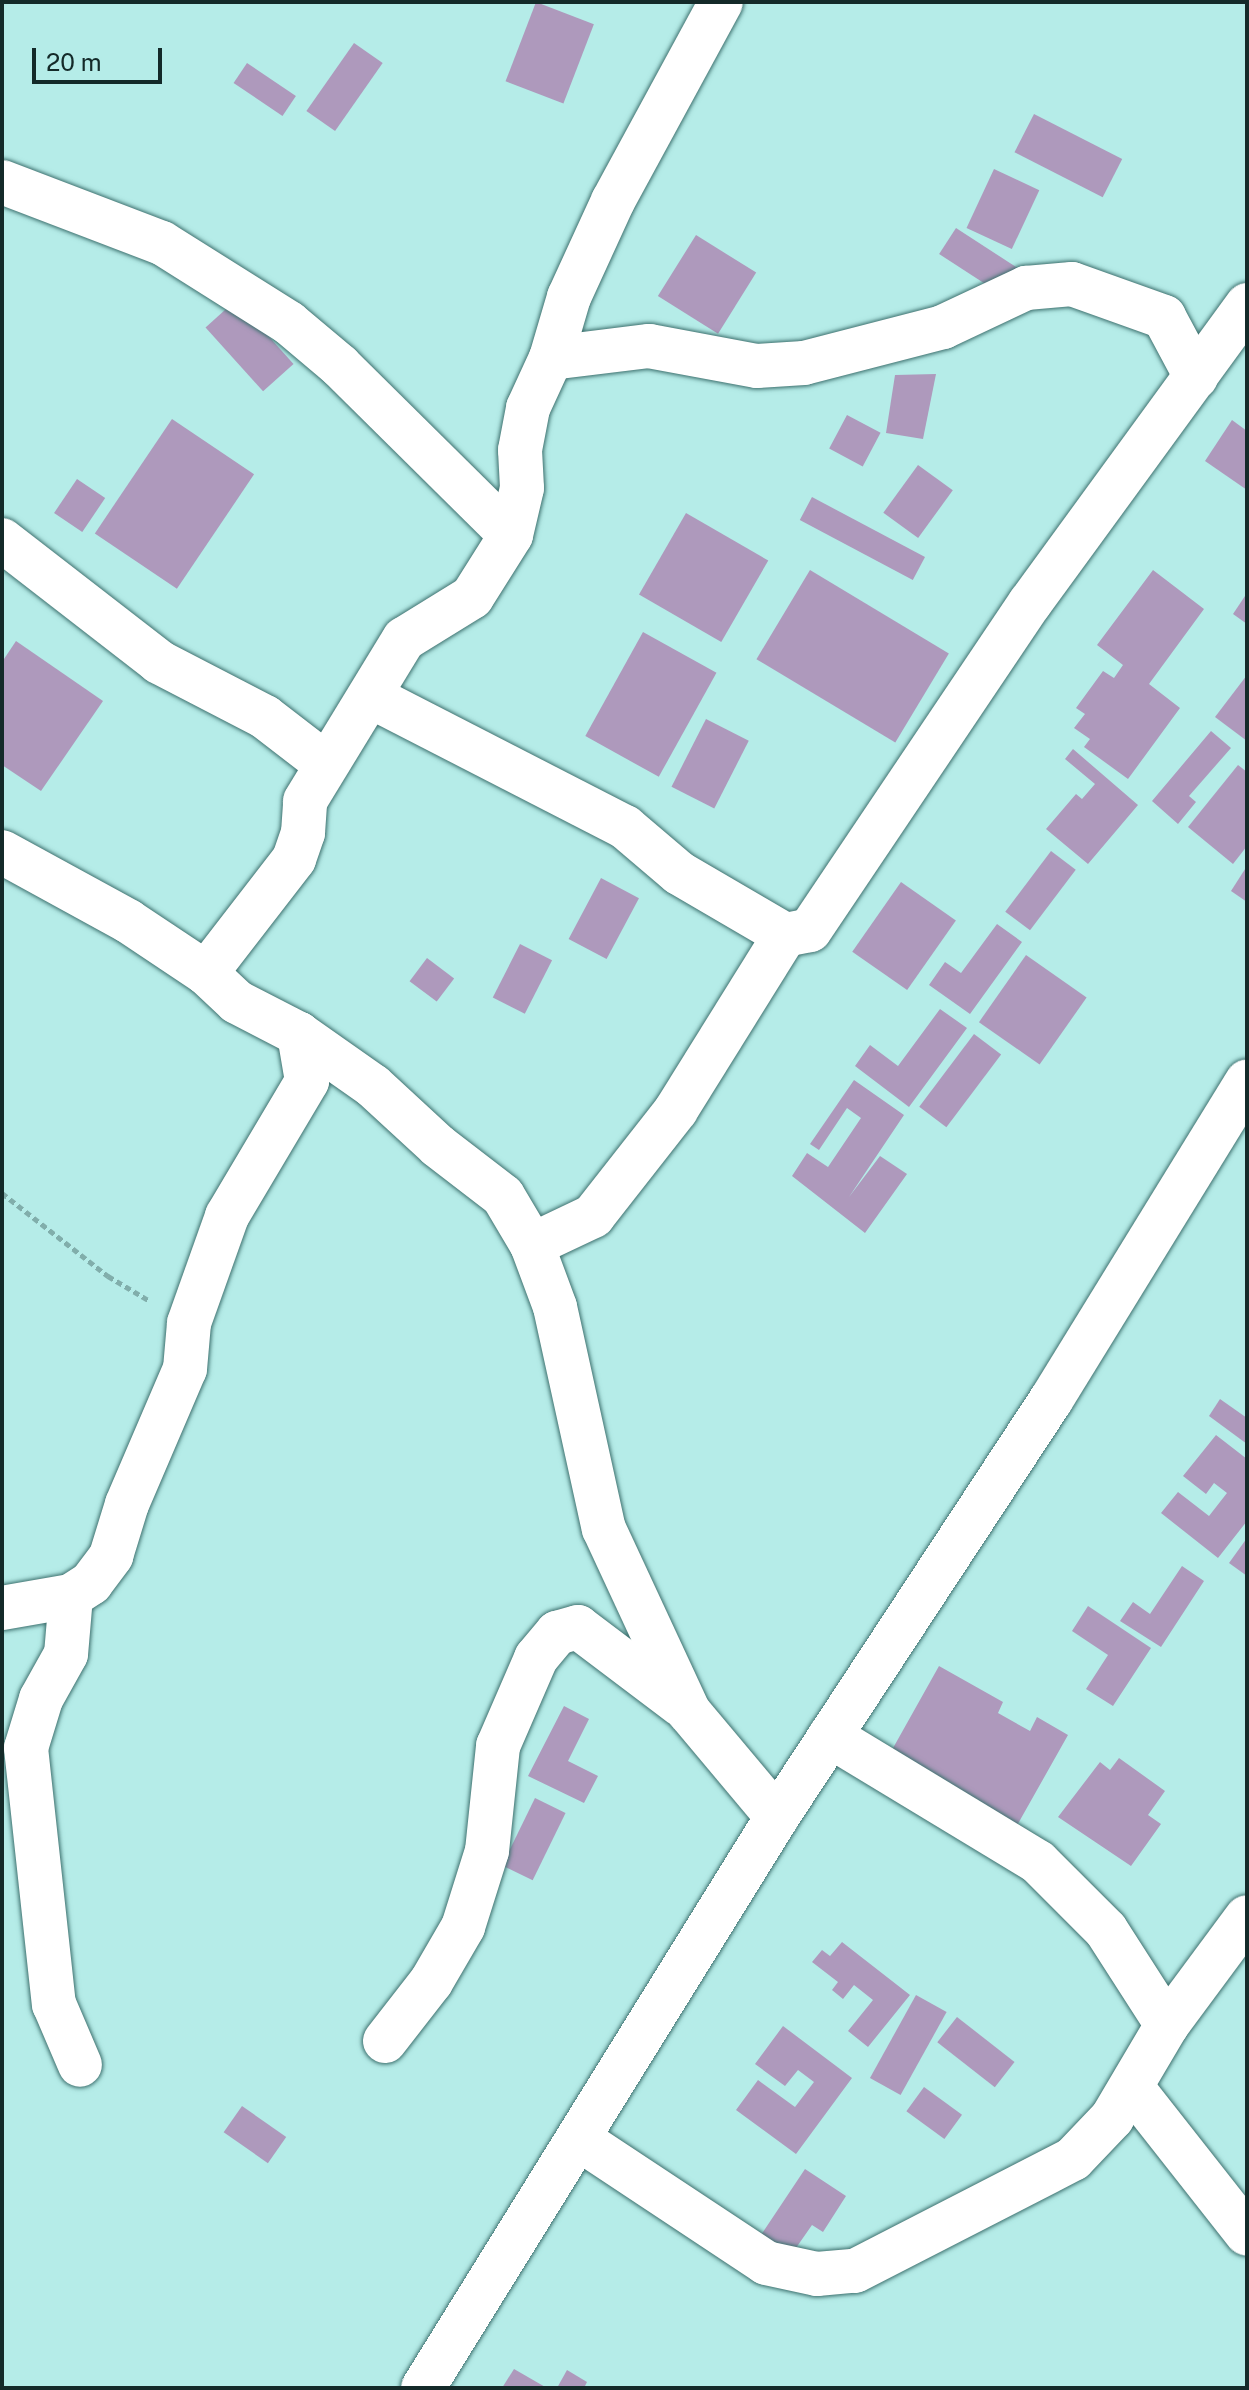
<!DOCTYPE html>
<html>
<head>
<meta charset="utf-8">
<style>
  body { margin:0 }
  #map { position:relative; width:1249px; height:2390px; overflow:hidden; background:#b5ece8; font-family:"Public Sans",sans-serif }
  div>[style] { position:absolute }
  .building>* { inset:0; background:#ae99bc; transform-origin:0 0 }
  .path>* { height:5px; margin-top:-2.5px; transform-origin:0; background:repeating-linear-gradient(90deg,#81aeab 0 6px,transparent 0 10px) }
  .roads { filter:drop-shadow(0 0 2px #3e716f) drop-shadow(0 0 2px #3e716f) }
  .minor>* { height:44px; margin:-22px; padding:0 22px; transform-origin:22px; border-radius:22px; background:#fff }
  span { translate:-50% -50%; white-space:nowrap; text-align:center; line-height:1.15; -webkit-text-stroke:7px #b5ece8; paint-order:stroke }
  .frame { position:absolute; inset:0; border:4px solid #142a29; pointer-events:none }
  .scale { position:absolute; left:32px; top:48px; width:130px; height:36px; box-sizing:border-box; border:4px solid #142a29; border-top:0; padding-left:10px; font-size:24px; line-height:28px; white-space:nowrap; color:#142a29; -webkit-text-stroke:6px #b5ece8; paint-order:stroke }
</style>
</head>
<body>
<div id="map">
  <div class="building">
    <div style="left:536px;top:2px;width:62px;height:85px;rotate:21deg"></div>
    <div style="left:354px;top:43px;width:35px;height:83px;rotate:35deg"></div>
    <div style="left:247px;top:63px;width:59px;height:24px;rotate:34deg"></div>
    <div style="left:1034px;top:114px;width:99px;height:43px;rotate:27deg"></div>
    <div style="left:994px;top:169px;width:50px;height:65px;rotate:25deg"></div>
    <div style="left:956px;top:228px;width:73px;height:31px;rotate:33deg"></div>
    <div style="left:696px;top:235px;width:71px;height:72px;rotate:32deg"></div>
    <div style="left:236px;top:300px;width:86px;height:41px;rotate:48deg"></div>
    <div style="clip-path:polygon(936px 374px,923px 439px,886px 433px,895px 375px)"></div>
    <div style="left:847px;top:415px;width:38px;height:38px;rotate:28deg"></div>
    <div style="left:172px;top:419px;width:99px;height:138px;rotate:34deg"></div>
    <div style="clip-path:polygon(1232px 420px,1247px 431px,1247px 490px,1205px 461px)"></div>
    <div style="left:918px;top:465px;width:43px;height:59px;rotate:36deg"></div>
    <div style="left:77px;top:479px;width:34px;height:41px;rotate:34deg"></div>
    <div style="left:812px;top:497px;width:128px;height:26px;rotate:28deg"></div>
    <div style="left:686px;top:513px;width:95px;height:94px;rotate:30deg"></div>
    <div style="left:810px;top:570px;width:162px;height:104px;rotate:31deg"></div>
    <div style="clip-path:polygon(1153px 570px,1204px 609px,1149px 684px,1180px 708px,1128px 779px,1084px 747px,1090px 739px,1074px 728px,1085px 714px,1076px 708px,1103px 671px,1114px 678px,1123px 665px,1097px 645px)"></div>
    <div style="clip-path:polygon(1247px 593px,1247px 624px,1233px 614px)"></div>
    <div style="left:643px;top:632px;width:84px;height:119px;rotate:29deg"></div>
    <div style="clip-path:polygon(16px 641px,103px 701px,41px 791px,2px 765px,2px 662px)"></div>
    <div style="clip-path:polygon(1247px 675px,1247px 741px,1215px 717px)"></div>
    <div style="left:706px;top:719px;width:48px;height:76px;rotate:27deg"></div>
    <div style="clip-path:polygon(1211px 731px,1231px 748px,1189px 796px,1196px 802px,1178px 824px,1152px 801px)"></div>
    <div style="clip-path:polygon(1073px 749px,1138px 805px,1088px 864px,1046px 829px,1076px 794px,1082px 799px,1095px 784px,1065px 759px)"></div>
    <div style="clip-path:polygon(1238px 765px,1247px 772px,1247px 846px,1233px 864px,1188px 827px)"></div>
    <div style="left:1051px;top:851px;width:31px;height:76px;rotate:37deg"></div>
    <div style="clip-path:polygon(1247px 866px,1247px 902px,1231px 891px)"></div>
    <div style="left:601px;top:878px;width:43px;height:69px;rotate:28deg"></div>
    <div style="left:901px;top:882px;width:67px;height:85px;rotate:35deg"></div>
    <div style="clip-path:polygon(997px 924px,1022px 942px,970px 1014px,929px 985px,945px 962px,961px 973px)"></div>
    <div style="left:520px;top:944px;width:36px;height:60px;rotate:27deg"></div>
    <div style="left:1026px;top:955px;width:74px;height:82px;rotate:35deg"></div>
    <div style="left:427px;top:958px;width:34px;height:29px;rotate:37deg"></div>
    <div style="clip-path:polygon(940px 1009px,967px 1028px,909px 1107px,855px 1066px,870px 1045px,898px 1066px)"></div>
    <div style="left:974px;top:1034px;width:34px;height:91px;rotate:37deg"></div>
    <div style="clip-path:polygon(854px 1080px,904px 1115px,849px 1197px,880px 1156px,907px 1174px,865px 1233px,792px 1176px,807px 1153px,828px 1167px,861px 1118px,847px 1108px,819px 1150px,810px 1144px)"></div>
    <div style="clip-path:polygon(1220px 1399px,1247px 1418px,1247px 1444px,1209px 1416px)"></div>
    <div style="clip-path:polygon(1216px 1435px,1247px 1459px,1247px 1521px,1218px 1558px,1161px 1513px,1178px 1492px,1209px 1516px,1227px 1493px,1214px 1483px,1206px 1494px,1183px 1476px)"></div>
    <div style="clip-path:polygon(1247px 1538px,1247px 1576px,1229px 1563px)"></div>
    <div style="clip-path:polygon(1182px 1566px,1204px 1581px,1161px 1647px,1120px 1621px,1133px 1602px,1150px 1614px)"></div>
    <div style="clip-path:polygon(1088px 1606px,1151px 1648px,1113px 1706px,1086px 1689px,1108px 1655px,1072px 1631px)"></div>
    <div style="clip-path:polygon(939px 1666px,1003px 1702px,998px 1713px,1030px 1731px,1037px 1717px,1068px 1735px,1015px 1829px,888px 1757px)"></div>
    <div style="clip-path:polygon(564px 1706px,589px 1719px,568px 1761px,598px 1776px,584px 1803px,528px 1776px)"></div>
    <div style="clip-path:polygon(1119px 1758px,1165px 1791px,1148px 1815px,1161px 1824px,1131px 1866px,1058px 1817px,1100px 1762px,1110px 1770px)"></div>
    <div style="left:535px;top:1798px;width:34px;height:75px;rotate:26deg"></div>
    <div style="clip-path:polygon(842px 1942px,910px 1995px,868px 2047px,848px 2031px,873px 2000px,854px 1985px,843px 1999px,832px 1990px,838px 1982px,812px 1962px,822px 1950px,830px 1956px)"></div>
    <div style="left:916px;top:1995px;width:35px;height:95px;rotate:29deg"></div>
    <div style="left:957px;top:2017px;width:73px;height:32px;rotate:38deg"></div>
    <div style="clip-path:polygon(783px 2026px,852px 2078px,796px 2154px,736px 2110px,758px 2080px,795px 2107px,814px 2082px,798px 2070px,785px 2086px,755px 2064px)"></div>
    <div style="left:924px;top:2087px;width:47px;height:30px;rotate:36deg"></div>
    <div style="left:242px;top:2106px;width:54px;height:32px;rotate:35deg"></div>
    <div style="clip-path:polygon(805px 2169px,846px 2196px,823px 2232px,812px 2225px,789px 2258px,759px 2238px)"></div>
    <div style="clip-path:polygon(514px 2369px,547px 2388px,502px 2388px)"></div>
    <div style="clip-path:polygon(567px 2370px,587px 2382px,584px 2388px,557px 2388px)"></div>
  </div>
  <div class="path">
    <div style="left:2px;top:1193px;width:135px;rotate:38.1deg"></div>
    <div style="left:108px;top:1276px;width:49px;rotate:30.8deg"></div>
  </div>
  <div class="roads">
    <div class="minor">
      <div style="left:2px;top:182px;width:171px;rotate:20.9deg"></div>
      <div style="left:162px;top:243px;width:150px;rotate:32.2deg"></div>
      <div style="left:289px;top:323px;width:67px;rotate:40.1deg"></div>
      <div style="left:340px;top:366px;width:240px;rotate:44.7deg"></div>
      <div style="left:551px;top:358px;width:99px;rotate:-7deg"></div>
      <div style="left:649px;top:346px;width:110px;rotate:10.5deg"></div>
      <div style="left:757px;top:366px;width:47px;rotate:-3.7deg"></div>
      <div style="left:804px;top:363px;width:144px;rotate:-14.5deg"></div>
      <div style="left:943px;top:327px;width:92px;rotate:-25.2deg"></div>
      <div style="left:1026px;top:288px;width:46px;rotate:-5deg"></div>
      <div style="left:1072px;top:284px;width:98px;rotate:19.7deg"></div>
      <div style="left:1164px;top:317px;width:68px;rotate:61.9deg"></div>
      <div style="left:2px;top:540px;width:199px;rotate:37.8deg"></div>
      <div style="left:159px;top:662px;width:119px;rotate:27.4deg"></div>
      <div style="left:265px;top:717px;width:77px;rotate:37.6deg"></div>
      <div style="left:370px;top:696px;width:287px;rotate:27.2deg"></div>
      <div style="left:625px;top:827px;width:71px;rotate:40.4deg"></div>
      <div style="left:679px;top:873px;width:123px;rotate:30.3deg"></div>
      <div style="left:785px;top:935px;width:25px;rotate:-11deg"></div>
      <div style="left:810px;top:930px;width:394px;rotate:-56.1deg"></div>
      <div style="left:1030px;top:603px;width:369px;rotate:-53.9deg"></div>
      <div style="left:2px;top:852px;width:144px;rotate:28.7deg"></div>
      <div style="left:128px;top:921px;width:94px;rotate:33.7deg"></div>
      <div style="left:206px;top:973px;width:42px;rotate:43.1deg"></div>
      <div style="left:237px;top:1002px;width:70px;rotate:27.3deg"></div>
      <div style="left:299px;top:1034px;width:90px;rotate:35.1deg"></div>
      <div style="left:373px;top:1086px;width:88px;rotate:42.7deg"></div>
      <div style="left:438px;top:1146px;width:82px;rotate:37.6deg"></div>
      <div style="left:503px;top:1196px;width:57px;rotate:59.4deg"></div>
      <div style="left:532px;top:1245px;width:66px;rotate:69.6deg"></div>
      <div style="left:555px;top:1307px;width:227px;rotate:77.6deg"></div>
      <div style="left:604px;top:1529px;width:202px;rotate:65.1deg"></div>
      <div style="left:689px;top:1712px;width:137px;rotate:50deg"></div>
      <div style="left:206px;top:973px;width:144px;rotate:-52.3deg"></div>
      <div style="left:294px;top:859px;width:28px;rotate:-71deg"></div>
      <div style="left:303px;top:833px;width:32px;rotate:-86deg"></div>
      <div style="left:305px;top:801px;width:190px;rotate:-58.6deg"></div>
      <div style="left:404px;top:639px;width:80px;rotate:-31.7deg"></div>
      <div style="left:472px;top:597px;width:73px;rotate:-57.8deg"></div>
      <div style="left:511px;top:535px;width:48px;rotate:-76.8deg"></div>
      <div style="left:522px;top:488px;width:38px;rotate:-93deg"></div>
      <div style="left:520px;top:450px;width:43px;rotate:-79.2deg"></div>
      <div style="left:528px;top:408px;width:55px;rotate:-65.3deg"></div>
      <div style="left:551px;top:358px;width:64px;rotate:-73.6deg"></div>
      <div style="left:569px;top:297px;width:106px;rotate:-65.4deg"></div>
      <div style="left:613px;top:201px;width:226px;rotate:-61.5deg"></div>
      <div style="left:532px;top:1245px;width:68px;rotate:-25.4deg"></div>
      <div style="left:593px;top:1216px;width:135px;rotate:-51.9deg"></div>
      <div style="left:676px;top:1110px;width:206px;rotate:-58.1deg"></div>
      <div style="left:71px;top:1596px;width:58px;rotate:94.9deg"></div>
      <div style="left:66px;top:1654px;width:51px;rotate:119.1deg"></div>
      <div style="left:41px;top:1699px;width:51px;rotate:107deg"></div>
      <div style="left:26px;top:1748px;width:258px;rotate:83.8deg"></div>
      <div style="left:54px;top:2004px;width:66px;rotate:66.9deg"></div>
      <div style="left:2px;top:1608px;width:70px;rotate:-9.9deg"></div>
      <div style="left:71px;top:1596px;width:24px;rotate:-33deg"></div>
      <div style="left:91px;top:1583px;width:34px;rotate:-53deg"></div>
      <div style="left:111px;top:1556px;width:54px;rotate:-72.9deg"></div>
      <div style="left:127px;top:1504px;width:147px;rotate:-66.8deg"></div>
      <div style="left:185px;top:1369px;width:46px;rotate:-85deg"></div>
      <div style="left:189px;top:1323px;width:114px;rotate:-70.4deg"></div>
      <div style="left:227px;top:1216px;width:157px;rotate:-59.3deg"></div>
      <div style="left:307px;top:1081px;width:48px;rotate:-99.7deg"></div>
      <div style="left:830px;top:1736px;width:243px;rotate:31.2deg"></div>
      <div style="left:1038px;top:1862px;width:96px;rotate:45deg"></div>
      <div style="left:1106px;top:1930px;width:113px;rotate:57.3deg"></div>
      <div style="left:385px;top:2041px;width:75px;rotate:-52.1deg"></div>
      <div style="left:431px;top:1982px;width:64px;rotate:-59.8deg"></div>
      <div style="left:463px;top:1927px;width:80px;rotate:-72.5deg"></div>
      <div style="left:487px;top:1851px;width:106px;rotate:-84deg"></div>
      <div style="left:498px;top:1746px;width:96px;rotate:-66.6deg"></div>
      <div style="left:536px;top:1658px;width:33px;rotate:-50deg"></div>
      <div style="left:557px;top:1633px;width:22px;rotate:-16deg"></div>
      <div style="left:578px;top:1627px;width:129px;rotate:37.1deg"></div>
      <div style="left:1133px;top:2089px;width:184px;rotate:51.8deg"></div>
      <div style="left:579px;top:2139px;width:224px;rotate:33.5deg"></div>
      <div style="left:766px;top:2263px;width:52px;rotate:12.2deg"></div>
      <div style="left:817px;top:2274px;width:38px;rotate:-5deg"></div>
      <div style="left:855px;top:2271px;width:245px;rotate:-27.2deg"></div>
      <div style="left:1073px;top:2159px;width:57px;rotate:-46.4deg"></div>
      <div style="left:1112px;top:2118px;width:108px;rotate:-59.4deg"></div>
      <div style="left:1167px;top:2025px;width:134px;rotate:-53.5deg"></div>
      <div style="left:423px;top:2388px;width:672px;rotate:-58.2deg"></div>
      <div style="left:777px;top:1817px;width:499px;rotate:-56.7deg"></div>
      <div style="left:1051px;top:1400px;width:374px;rotate:-58.4deg"></div>
    </div>
  </div>
  <div class="frame"></div>
  <div class="scale">20 m</div>
</div>
</body>
</html>
